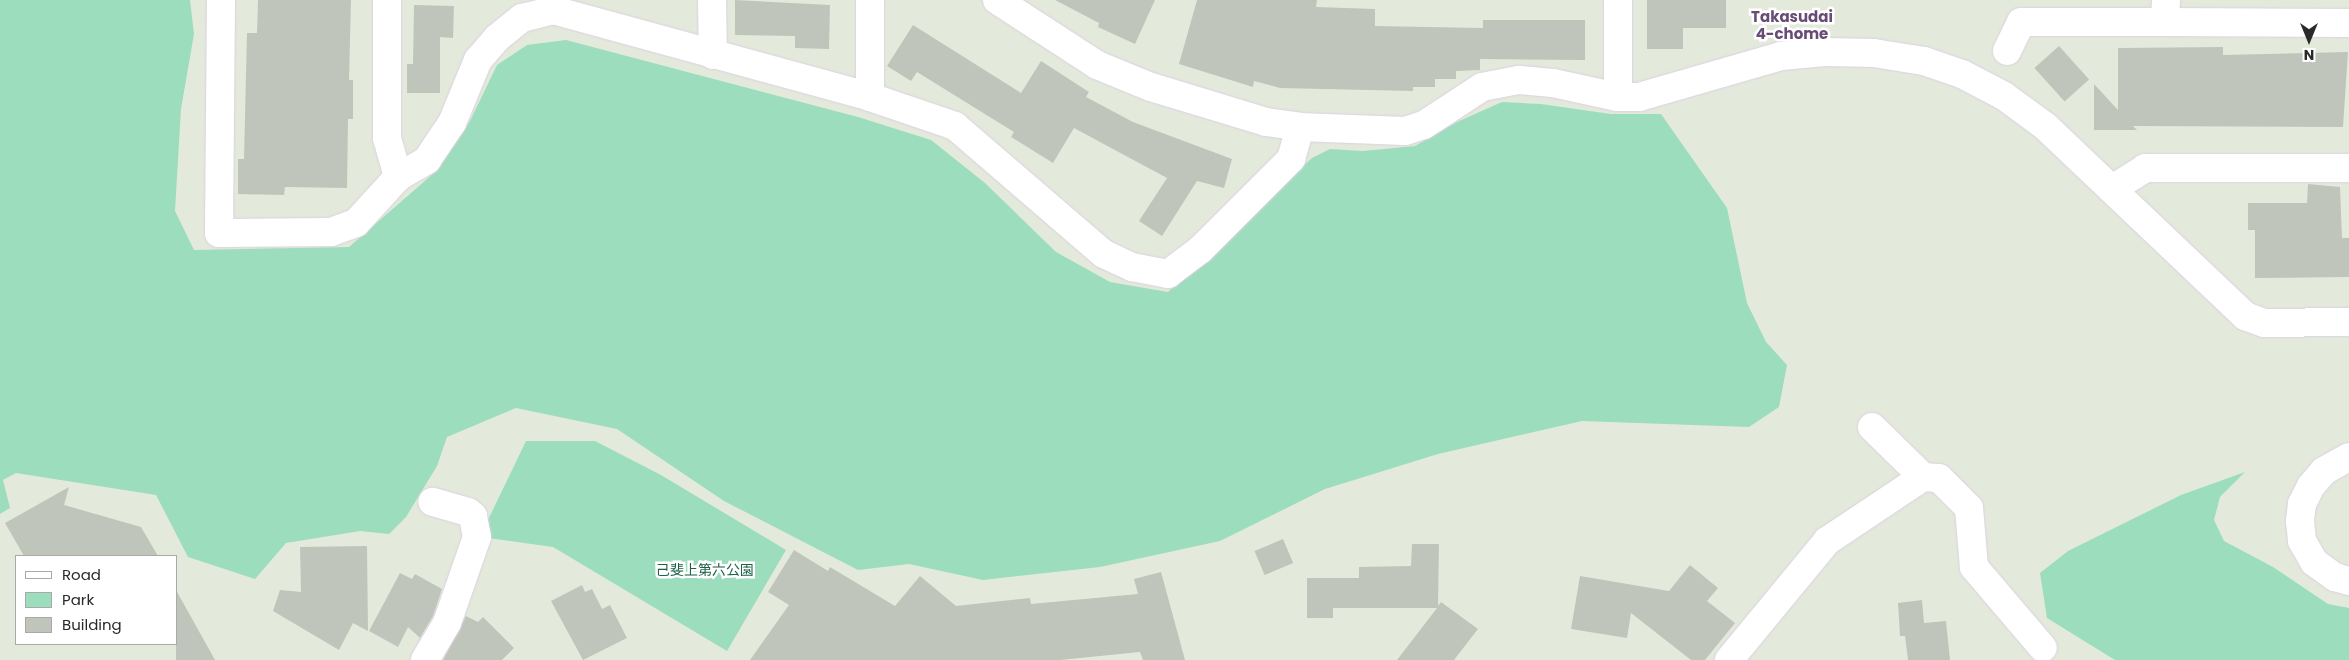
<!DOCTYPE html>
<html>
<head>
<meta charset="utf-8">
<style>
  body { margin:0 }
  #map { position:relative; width:2349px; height:660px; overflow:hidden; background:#e4eadb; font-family:Poppins,"Noto Sans JP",sans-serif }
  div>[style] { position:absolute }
  .green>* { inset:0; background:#9bddbd }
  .building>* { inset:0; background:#bfc5bb; transform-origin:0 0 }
  .roads { filter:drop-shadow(0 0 1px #dbd1e1) drop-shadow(0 0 1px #dbd1e1) }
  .street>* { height:28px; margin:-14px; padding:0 14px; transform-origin:14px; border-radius:14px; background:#fff }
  span { translate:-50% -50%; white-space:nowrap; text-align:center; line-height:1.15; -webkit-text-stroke:5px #fff; paint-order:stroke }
  .park-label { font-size:14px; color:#1e6049 }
  .neighbourhood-label { font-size:15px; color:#684c76; font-weight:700 }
  .legend { position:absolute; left:15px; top:555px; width:162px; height:90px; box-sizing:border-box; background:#fff; border:1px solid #a9a9a9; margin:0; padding:6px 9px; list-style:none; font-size:15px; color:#292929 }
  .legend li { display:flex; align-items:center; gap:10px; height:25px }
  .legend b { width:25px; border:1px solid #a9a9a9 }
  .north { position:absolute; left:2284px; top:15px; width:50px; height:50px; -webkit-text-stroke:4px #fff; paint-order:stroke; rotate:180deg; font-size:14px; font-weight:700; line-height:20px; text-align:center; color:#292929 }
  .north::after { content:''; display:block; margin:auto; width:18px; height:22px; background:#292929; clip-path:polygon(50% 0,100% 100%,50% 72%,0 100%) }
</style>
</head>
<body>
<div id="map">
  <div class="green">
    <div style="clip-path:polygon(0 0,190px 0,194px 34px,181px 109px,175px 211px,194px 250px,349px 247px,434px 173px,470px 121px,497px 65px,527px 45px,566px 40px,858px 117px,931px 140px,985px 183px,1056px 252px,1110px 282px,1168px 292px,1312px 158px,1330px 149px,1363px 151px,1415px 146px,1457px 122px,1502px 102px,1541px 104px,1611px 114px,1661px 114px,1727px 208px,1747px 303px,1766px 342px,1787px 365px,1779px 407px,1749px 427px,1582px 421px,1438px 454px,1325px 489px,1220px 541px,1100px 567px,983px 580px,909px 564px,858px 570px,724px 501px,617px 429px,516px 408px,447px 437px,437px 466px,406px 517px,389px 534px,360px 531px,286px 543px,255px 579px,188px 557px,156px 495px,16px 473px,3px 480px,10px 508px,0 514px)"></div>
    <div style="clip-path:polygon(526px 441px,595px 441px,661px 475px,786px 550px,727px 651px,553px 547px,488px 538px,488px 520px)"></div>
    <div style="clip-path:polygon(2245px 472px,2220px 497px,2214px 520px,2224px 541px,2273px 567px,2328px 604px,2349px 608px,2349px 660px,2115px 660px,2047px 618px,2040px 573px,2068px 551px,2181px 495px)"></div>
  </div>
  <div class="building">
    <div style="clip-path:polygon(258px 0,351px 0,349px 80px,353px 80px,353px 119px,348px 119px,347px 188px,285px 187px,284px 195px,238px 194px,238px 159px,244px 159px,247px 33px,257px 33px)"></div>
    <div style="clip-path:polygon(735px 0,830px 5px,829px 49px,795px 48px,795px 36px,735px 35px)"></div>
    <div style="clip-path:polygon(1055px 0,1155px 0,1135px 44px,1098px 27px,1099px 23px)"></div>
    <div style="clip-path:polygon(1197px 0,1317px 0,1316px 7px,1375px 9px,1375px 26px,1483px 28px,1483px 20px,1585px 20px,1585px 60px,1480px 59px,1480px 70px,1456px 71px,1456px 79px,1435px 79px,1435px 87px,1413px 87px,1413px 91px,1280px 88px,1254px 81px,1253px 87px,1179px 64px)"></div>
    <div style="clip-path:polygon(1647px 0,1726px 0,1726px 28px,1683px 28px,1683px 49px,1647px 49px)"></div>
    <div style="clip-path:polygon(414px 5px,454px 6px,453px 38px,440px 37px,440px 93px,407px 93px,407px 64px,413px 64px)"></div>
    <div style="clip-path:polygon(913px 25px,1021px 93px,1041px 61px,1089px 92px,1086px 97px,1133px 122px,1232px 159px,1224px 188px,1197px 181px,1162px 236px,1139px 221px,1167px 178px,1074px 128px,1053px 163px,1011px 137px,1014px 132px,917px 72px,911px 81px,887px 66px)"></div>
    <div style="left:2059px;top:46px;width:45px;height:33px;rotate:48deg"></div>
    <div style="clip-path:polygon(2223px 47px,2223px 55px,2348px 52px,2343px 127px,2133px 126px,2137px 130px,2094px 130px,2094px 84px,2118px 110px,2118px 48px)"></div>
    <div style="clip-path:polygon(2308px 184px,2340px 187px,2342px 238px,2349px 238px,2349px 277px,2255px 278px,2255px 230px,2248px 230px,2248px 203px,2307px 203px)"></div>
    <div style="clip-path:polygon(69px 487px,64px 505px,141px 527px,158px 556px,24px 556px,5px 523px)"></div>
    <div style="left:1283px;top:539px;width:26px;height:31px;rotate:67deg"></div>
    <div style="clip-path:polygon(1412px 544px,1439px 544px,1438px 606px,1441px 602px,1478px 629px,1454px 660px,1397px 660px,1437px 608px,1333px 608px,1333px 618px,1307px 618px,1307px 578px,1359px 578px,1359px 567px,1411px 566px)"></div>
    <div style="clip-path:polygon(367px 546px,368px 631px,353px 623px,339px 650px,273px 611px,280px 590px,301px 592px,300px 547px)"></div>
    <div style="clip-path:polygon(794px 550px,828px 571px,830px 567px,895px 606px,920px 576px,956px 606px,1030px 598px,1031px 604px,1138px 594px,1134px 579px,1161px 572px,1185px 660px,1143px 660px,1140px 652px,1060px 660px,750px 660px,789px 605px,768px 592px)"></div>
    <div style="clip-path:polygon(1690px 565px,1718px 588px,1707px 601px,1735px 623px,1705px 660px,1691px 660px,1631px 613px,1627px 638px,1571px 629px,1580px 576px,1669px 591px)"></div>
    <div style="clip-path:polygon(400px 573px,412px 579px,415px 574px,442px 589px,433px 616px,420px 638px,408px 627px,398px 647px,369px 631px)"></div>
    <div style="clip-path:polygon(582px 585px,585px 592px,592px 589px,602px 609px,610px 605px,627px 638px,583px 660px,551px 601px)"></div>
    <div style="clip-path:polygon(176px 590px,215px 660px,176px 660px)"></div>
    <div style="clip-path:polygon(1922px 600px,1924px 623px,1946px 621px,1950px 660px,1908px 660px,1905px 636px,1900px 636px,1898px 603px)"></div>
    <div style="clip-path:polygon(466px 616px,478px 622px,483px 617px,514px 648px,502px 660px,443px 660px)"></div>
  </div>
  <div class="roads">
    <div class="street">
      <div style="left:221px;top:0;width:233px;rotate:90.5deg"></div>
      <div style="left:219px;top:233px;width:112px;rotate:-0.5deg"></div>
      <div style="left:331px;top:232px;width:27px;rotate:-20deg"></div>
      <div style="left:356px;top:223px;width:62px;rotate:-47.6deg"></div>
      <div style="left:398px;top:177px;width:34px;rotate:-30deg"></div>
      <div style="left:427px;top:160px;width:45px;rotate:-56deg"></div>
      <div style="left:452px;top:123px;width:68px;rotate:-67.6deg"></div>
      <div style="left:478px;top:60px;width:29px;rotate:-49deg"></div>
      <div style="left:497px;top:38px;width:32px;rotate:-39deg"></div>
      <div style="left:522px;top:18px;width:32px;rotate:-14deg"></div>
      <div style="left:553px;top:10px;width:329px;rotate:15.3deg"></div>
      <div style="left:870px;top:97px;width:90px;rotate:18.8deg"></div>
      <div style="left:955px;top:126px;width:196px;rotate:40.7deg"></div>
      <div style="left:1104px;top:254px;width:31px;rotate:25deg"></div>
      <div style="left:1132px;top:267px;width:37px;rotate:11deg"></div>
      <div style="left:1168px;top:274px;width:40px;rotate:-37deg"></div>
      <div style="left:1200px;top:250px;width:129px;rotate:-45deg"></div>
      <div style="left:1291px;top:159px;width:33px;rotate:-74deg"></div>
      <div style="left:387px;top:0;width:138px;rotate:90deg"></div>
      <div style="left:387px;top:138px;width:41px;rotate:74.2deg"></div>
      <div style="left:712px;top:0;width:55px;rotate:89deg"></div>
      <div style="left:870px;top:0;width:97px;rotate:90deg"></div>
      <div style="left:997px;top:0;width:119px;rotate:33deg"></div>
      <div style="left:1097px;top:65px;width:58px;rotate:22.2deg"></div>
      <div style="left:1151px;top:87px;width:120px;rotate:16.9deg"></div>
      <div style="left:1266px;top:122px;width:34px;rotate:8deg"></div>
      <div style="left:1300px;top:127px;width:105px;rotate:2.2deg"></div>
      <div style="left:1405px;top:131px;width:20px;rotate:-18deg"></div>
      <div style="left:1424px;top:125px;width:69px;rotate:-33.2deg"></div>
      <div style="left:1482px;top:87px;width:38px;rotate:-11deg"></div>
      <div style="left:1519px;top:80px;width:34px;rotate:5deg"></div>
      <div style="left:1553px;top:83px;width:66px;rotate:12.2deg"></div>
      <div style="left:1618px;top:97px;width:21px"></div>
      <div style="left:1639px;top:97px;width:148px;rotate:-16.1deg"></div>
      <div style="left:1781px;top:56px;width:44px;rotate:-5.2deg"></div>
      <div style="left:1825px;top:52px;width:49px;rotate:1.2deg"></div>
      <div style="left:1874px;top:53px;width:51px;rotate:9.1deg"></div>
      <div style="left:1924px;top:61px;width:40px;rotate:18.9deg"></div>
      <div style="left:1962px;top:74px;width:47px;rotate:27.6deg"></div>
      <div style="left:2004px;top:96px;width:51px;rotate:36.2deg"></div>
      <div style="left:2045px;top:126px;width:276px;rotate:43.5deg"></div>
      <div style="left:2245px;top:316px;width:20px;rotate:20deg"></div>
      <div style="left:2264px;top:323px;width:85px;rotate:-0.7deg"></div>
      <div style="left:1618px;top:0;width:97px;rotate:90deg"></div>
      <div style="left:2166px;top:0;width:22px;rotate:93deg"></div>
      <div style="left:2165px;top:22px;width:184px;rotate:0.3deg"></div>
      <div style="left:2007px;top:51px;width:32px;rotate:-64deg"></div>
      <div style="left:2021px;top:22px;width:144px"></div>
      <div style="left:2112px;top:189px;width:39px;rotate:-32deg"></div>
      <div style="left:2145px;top:168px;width:204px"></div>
      <div style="left:1872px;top:427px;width:71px;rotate:44.4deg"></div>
      <div style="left:1923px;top:477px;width:16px;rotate:4deg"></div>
      <div style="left:1939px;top:478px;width:42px;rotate:45deg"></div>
      <div style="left:1969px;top:508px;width:59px;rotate:85.2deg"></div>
      <div style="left:1974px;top:567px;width:106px;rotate:49.6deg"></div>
      <div style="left:2349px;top:457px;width:29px;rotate:151deg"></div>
      <div style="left:2324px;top:471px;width:20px;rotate:131deg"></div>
      <div style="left:2311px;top:486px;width:20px;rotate:117deg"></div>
      <div style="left:2302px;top:504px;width:17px;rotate:97deg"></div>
      <div style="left:2300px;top:521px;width:20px;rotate:84deg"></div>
      <div style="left:2302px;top:541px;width:24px;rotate:60deg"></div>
      <div style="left:2314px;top:562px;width:26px;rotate:36deg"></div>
      <div style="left:2335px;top:577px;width:15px;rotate:16deg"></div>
      <div style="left:425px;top:660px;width:43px;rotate:-59.3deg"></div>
      <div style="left:447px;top:623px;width:91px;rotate:-70.8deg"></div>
      <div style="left:477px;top:537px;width:21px;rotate:-101deg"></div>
      <div style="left:473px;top:516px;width:6px;rotate:-141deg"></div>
      <div style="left:468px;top:512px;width:37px;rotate:-164deg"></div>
      <div style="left:1729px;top:660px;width:154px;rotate:-50.5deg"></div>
      <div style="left:1827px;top:541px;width:115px;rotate:-33.7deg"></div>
    </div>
  </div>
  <div class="park-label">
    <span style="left:705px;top:570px">己斐上第六公園</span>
  </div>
  <div class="neighbourhood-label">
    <span style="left:1792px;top:25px">Takasudai<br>4-chome</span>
  </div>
  <ul class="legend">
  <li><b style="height:6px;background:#fff"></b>Road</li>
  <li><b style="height:14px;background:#9bddbd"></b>Park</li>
  <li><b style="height:14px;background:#bfc5bb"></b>Building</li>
  </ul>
  <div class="north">N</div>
</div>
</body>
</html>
